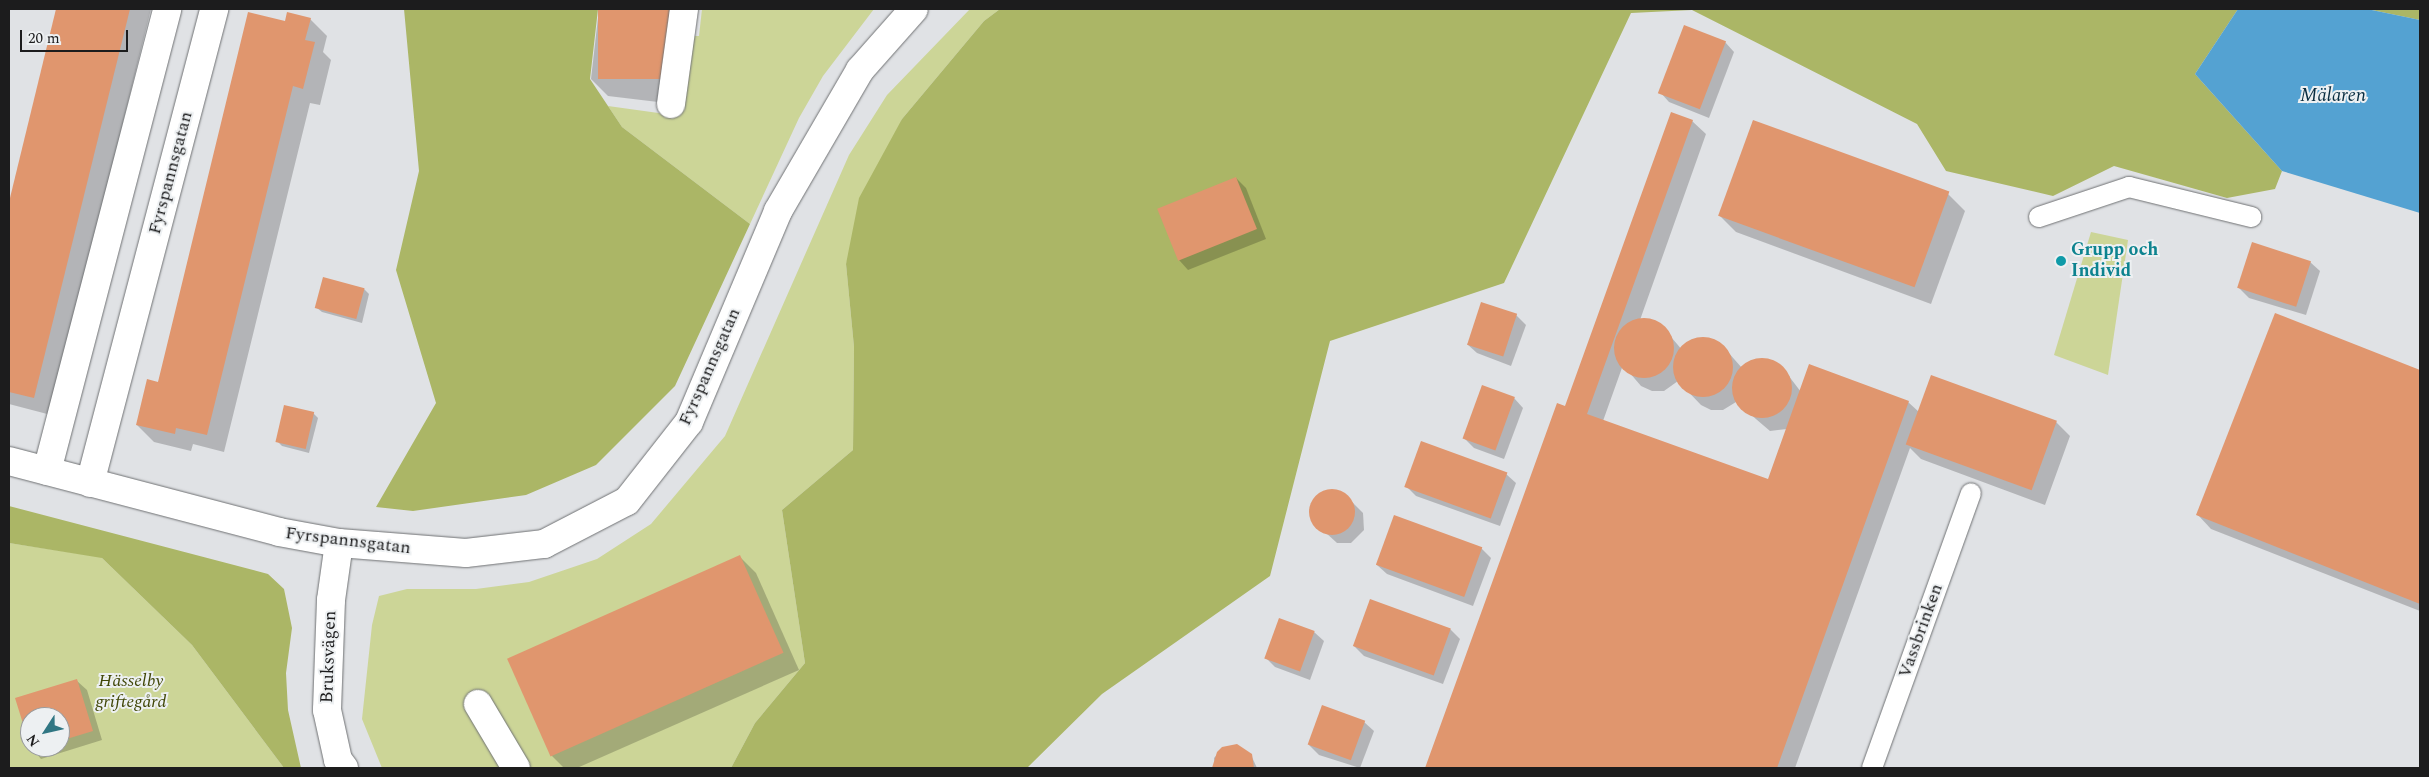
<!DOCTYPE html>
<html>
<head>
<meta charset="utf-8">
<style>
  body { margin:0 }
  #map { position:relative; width:2429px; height:777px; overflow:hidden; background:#e0e2e5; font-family:Spectral,serif }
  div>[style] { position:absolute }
  .green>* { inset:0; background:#ccd597 }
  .forest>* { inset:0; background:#abb666 }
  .water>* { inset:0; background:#54a2d2 }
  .shadow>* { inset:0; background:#0003 }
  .building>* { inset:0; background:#e0966e; transform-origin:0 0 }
  .round { border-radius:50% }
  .roads { filter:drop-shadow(0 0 1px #6f7173) drop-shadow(0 0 1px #6f7173) }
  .lane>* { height:20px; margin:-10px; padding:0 10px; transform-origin:10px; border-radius:10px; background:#fff }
  .street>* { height:28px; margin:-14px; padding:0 14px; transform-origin:14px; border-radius:14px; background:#fff }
  .dots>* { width:14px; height:14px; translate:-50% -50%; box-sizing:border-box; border:2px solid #edf0f2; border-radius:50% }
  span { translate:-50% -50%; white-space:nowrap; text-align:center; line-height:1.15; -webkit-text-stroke:4px #edf0f2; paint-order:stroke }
  .street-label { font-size:18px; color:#1c1c1d }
  .culture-label { font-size:18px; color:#0d838f; font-weight:700 }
  .left { translate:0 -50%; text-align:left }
  .park-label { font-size:18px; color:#414708; font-style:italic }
  .water-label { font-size:19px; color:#092d41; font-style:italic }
  .frame { position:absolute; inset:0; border:10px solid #1c1c1d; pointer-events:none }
  .north { position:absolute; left:20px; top:707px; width:50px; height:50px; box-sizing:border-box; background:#edf0f2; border:1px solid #999b9d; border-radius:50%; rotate:235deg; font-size:14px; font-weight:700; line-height:20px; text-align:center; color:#1c1c1d }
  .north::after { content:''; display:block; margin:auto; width:18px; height:22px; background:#307683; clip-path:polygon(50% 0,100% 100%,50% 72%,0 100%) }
  .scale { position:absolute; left:20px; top:30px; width:108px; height:22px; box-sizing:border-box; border:2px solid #1c1c1d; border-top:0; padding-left:6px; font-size:15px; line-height:18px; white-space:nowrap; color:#1c1c1d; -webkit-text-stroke:4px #edf0f2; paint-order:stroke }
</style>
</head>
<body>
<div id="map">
  <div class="green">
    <div style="clip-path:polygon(702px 9px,874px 9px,823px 76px,799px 118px,750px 224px,622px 127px,608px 106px,680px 116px,691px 36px,699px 36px)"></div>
    <div style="clip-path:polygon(970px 9px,1000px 9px,984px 21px,902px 119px,846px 264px,854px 347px,853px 450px,782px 510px,805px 663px,755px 723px,731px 768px,382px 768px,362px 719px,372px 625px,379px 596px,407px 589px,476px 589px,529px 582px,597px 559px,651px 524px,725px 436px,849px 155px,887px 95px)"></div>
    <div style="clip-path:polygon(2091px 232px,2128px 240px,2108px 375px,2054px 355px)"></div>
    <div style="clip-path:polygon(evenodd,9px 543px,101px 557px,192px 645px,284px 768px,9px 768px,9px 543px,30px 717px,60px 717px,60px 747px,30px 747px,30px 717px)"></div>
  </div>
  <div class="forest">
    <div style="clip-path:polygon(404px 9px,598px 9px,590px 79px,622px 127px,750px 224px,675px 386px,596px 465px,526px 495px,413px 511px,376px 507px,436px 403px,396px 270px,419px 171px)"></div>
    <div style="clip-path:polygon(1000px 9px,2238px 9px,2195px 74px,2282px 171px,2275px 189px,2227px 198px,2114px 166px,2053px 196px,1946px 171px,1917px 124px,1692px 10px,1631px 13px,1504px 283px,1330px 341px,1270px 576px,1102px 694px,1027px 768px,731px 768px,755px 723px,805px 663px,782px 510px,853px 450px,854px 347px,846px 264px,859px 198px,902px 119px,984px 21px)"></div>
    <div style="clip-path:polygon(2367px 9px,2420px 9px,2420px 20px)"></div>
    <div style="clip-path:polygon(9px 506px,268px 574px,284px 589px,292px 628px,286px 673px,288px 710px,301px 768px,284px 768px,192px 645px,102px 558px,9px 543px)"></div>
  </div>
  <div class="water">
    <div style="clip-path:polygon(2238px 9px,2367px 9px,2420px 20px,2420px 213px,2282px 171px,2195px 74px)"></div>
  </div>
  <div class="shadow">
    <div style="clip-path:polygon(58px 9px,151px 9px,51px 415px,9px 404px,9px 207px)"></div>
    <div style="clip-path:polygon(599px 9px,694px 9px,683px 105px,608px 96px,591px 79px)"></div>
    <div style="clip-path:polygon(310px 19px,327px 36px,323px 52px,331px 60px,320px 105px,310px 103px,224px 452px,193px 444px,191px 451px,154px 442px,137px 425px,158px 383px,286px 22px)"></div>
    <div style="clip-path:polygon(1725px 42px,1734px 52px,1709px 118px,1669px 102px,1660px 92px)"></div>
    <div style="clip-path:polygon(evenodd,1692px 121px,1706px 134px,1640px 320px,1660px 324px,1683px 351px,1691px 342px,1710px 339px,1727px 351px,1742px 368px,1748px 363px,1768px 361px,1785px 371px,1801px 392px,1908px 402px,1919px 412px,2056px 422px,2070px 436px,2045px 505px,1921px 459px,1910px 448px,1795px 768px,1427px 768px,1558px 404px,1566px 407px,1692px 121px,1623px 365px,1641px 386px,1652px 391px,1664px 391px,1678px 381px,1701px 405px,1711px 410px,1723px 410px,1736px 402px,1770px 431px,1787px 429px,1769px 481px,1603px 421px,1623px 365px)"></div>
    <div style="clip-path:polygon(1236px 178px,1246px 188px,1266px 239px,1188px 270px,1179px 260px)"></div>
    <div style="clip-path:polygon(1948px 194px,1965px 211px,1931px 304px,1736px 232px,1719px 215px)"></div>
    <div style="clip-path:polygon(2310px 262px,2320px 271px,2306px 315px,2249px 298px,2239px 288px)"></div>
    <div style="clip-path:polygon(364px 289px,369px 294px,362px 323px,322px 312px,317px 308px)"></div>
    <div style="clip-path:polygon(1516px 315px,1526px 325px,1511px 366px,1477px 353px,1467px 344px)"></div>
    <div style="clip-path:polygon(2276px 315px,2420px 372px,2420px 611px,2211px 529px,2198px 515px)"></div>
    <div style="clip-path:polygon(1514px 398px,1523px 408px,1504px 459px,1474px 448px,1465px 439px)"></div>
    <div style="clip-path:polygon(313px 413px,318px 418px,309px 453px,282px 446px,277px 441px)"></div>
    <div style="clip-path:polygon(1506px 474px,1516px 483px,1500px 526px,1416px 496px,1406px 486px)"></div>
    <div style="clip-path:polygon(1328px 490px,1342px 492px,1363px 513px,1364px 530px,1351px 543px,1337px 543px,1313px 521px,1311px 506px,1321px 493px)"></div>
    <div style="clip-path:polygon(1481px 548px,1491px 558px,1473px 606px,1387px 574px,1377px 565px)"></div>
    <div style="clip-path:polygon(739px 556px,756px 573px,799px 670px,577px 768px,564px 768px,551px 755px)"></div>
    <div style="clip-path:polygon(1450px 629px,1460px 639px,1443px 684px,1364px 656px,1354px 646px)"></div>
    <div style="clip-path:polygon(1314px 632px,1324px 641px,1310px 680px,1275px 667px,1266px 658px)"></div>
    <div style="clip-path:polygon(77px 681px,87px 690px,102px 740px,41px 759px,31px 747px,60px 747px,60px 717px,30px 717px,30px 743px,17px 699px)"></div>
    <div style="clip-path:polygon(1364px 722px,1374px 731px,1360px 768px,1319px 755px,1309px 745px)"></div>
    <div style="clip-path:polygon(1223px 748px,1251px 755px,1257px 768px,1215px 768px,1214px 758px)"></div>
  </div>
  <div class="building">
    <div style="clip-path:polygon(56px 9px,130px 9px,34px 398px,9px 392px,9px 202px)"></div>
    <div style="left:598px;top:9px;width:78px;height:70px"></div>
    <div style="clip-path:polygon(248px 12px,285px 21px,287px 12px,311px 18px,305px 40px,315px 42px,303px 89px,293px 86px,207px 435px,176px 428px,175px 434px,136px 425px,147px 379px,158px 382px)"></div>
    <div style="left:1684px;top:25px;width:45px;height:73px;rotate:21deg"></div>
    <div style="clip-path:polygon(1671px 112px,1693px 120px,1587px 414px,1768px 479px,1809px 364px,1909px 401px,1777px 768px,1425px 768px,1557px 403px,1565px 406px)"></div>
    <div style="left:1753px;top:120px;width:209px;height:102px;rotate:20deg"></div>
    <div style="left:1236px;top:177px;width:56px;height:85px;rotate:68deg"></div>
    <div style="left:2252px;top:242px;width:62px;height:48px;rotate:18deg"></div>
    <div style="left:323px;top:277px;width:43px;height:32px;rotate:15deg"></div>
    <div style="left:1481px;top:302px;width:38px;height:45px;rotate:18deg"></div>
    <div style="clip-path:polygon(2275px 313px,2420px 370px,2420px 604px,2196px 515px)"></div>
    <div class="round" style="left:1614px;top:318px;width:60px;height:60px"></div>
    <div class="round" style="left:1673px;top:337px;width:60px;height:60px"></div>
    <div class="round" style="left:1732px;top:358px;width:60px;height:60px"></div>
    <div style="left:1931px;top:375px;width:134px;height:74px;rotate:20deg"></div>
    <div style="left:1482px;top:385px;width:35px;height:57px;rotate:20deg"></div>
    <div style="left:284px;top:405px;width:31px;height:38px;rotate:13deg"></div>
    <div style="left:1421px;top:441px;width:92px;height:49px;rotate:20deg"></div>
    <div class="round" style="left:1309px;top:489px;width:46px;height:46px"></div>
    <div style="left:1394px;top:515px;width:94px;height:53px;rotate:20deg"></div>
    <div style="left:740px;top:555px;width:107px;height:255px;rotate:66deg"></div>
    <div style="left:1370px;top:599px;width:86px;height:50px;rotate:20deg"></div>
    <div style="left:1279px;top:618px;width:38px;height:43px;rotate:20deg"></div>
    <div style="clip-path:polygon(77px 679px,93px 731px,60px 741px,60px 717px,30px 717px,30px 746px,15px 698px)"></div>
    <div style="left:1322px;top:705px;width:46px;height:42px;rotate:20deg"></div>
    <div style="clip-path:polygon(1237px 744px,1252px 754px,1254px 768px,1212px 768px,1217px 752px,1222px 747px)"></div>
  </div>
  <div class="roads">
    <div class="lane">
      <div style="left:2039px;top:217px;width:95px;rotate:-18.4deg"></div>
      <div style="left:2129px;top:187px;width:126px;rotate:13.8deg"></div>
      <div style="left:1872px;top:768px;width:292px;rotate:-70.2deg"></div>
    </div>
    <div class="street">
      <div style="left:671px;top:104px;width:96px;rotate:-82.2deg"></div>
      <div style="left:9px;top:461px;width:279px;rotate:14.7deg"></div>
      <div style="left:279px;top:532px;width:61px;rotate:10.4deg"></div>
      <div style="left:339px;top:543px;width:127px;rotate:4.5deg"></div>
      <div style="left:466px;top:553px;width:79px;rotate:-6.6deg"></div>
      <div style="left:544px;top:544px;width:93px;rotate:-27.4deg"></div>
      <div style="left:627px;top:501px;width:100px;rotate:-51.9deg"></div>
      <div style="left:689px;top:422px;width:229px;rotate:-67.1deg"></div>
      <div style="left:778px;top:211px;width:163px;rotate:-59.8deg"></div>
      <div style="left:860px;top:70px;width:81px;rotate:-48.5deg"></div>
      <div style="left:47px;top:471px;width:477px;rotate:-75.4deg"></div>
      <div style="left:90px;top:483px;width:490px;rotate:-75.3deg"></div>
      <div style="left:339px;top:543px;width:58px;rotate:98deg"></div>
      <div style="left:331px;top:600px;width:110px;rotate:92.1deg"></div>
      <div style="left:327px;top:710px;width:51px;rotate:77.6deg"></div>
      <div style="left:338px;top:760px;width:10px;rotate:53deg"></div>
      <div style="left:478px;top:704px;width:74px;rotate:59.3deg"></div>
    </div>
  </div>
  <div class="dots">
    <div style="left:2061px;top:261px;background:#0f9aa8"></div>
  </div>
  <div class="street-label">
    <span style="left:171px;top:173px;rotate:-75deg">Fyrspannsgatan</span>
    <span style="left:710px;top:367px;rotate:-66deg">Fyrspannsgatan</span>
    <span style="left:348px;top:541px;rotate:7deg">Fyrspannsgatan</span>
    <span style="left:1921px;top:631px;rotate:-70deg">Vassbrinken</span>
    <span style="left:329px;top:657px;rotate:-88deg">Bruksvägen</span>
  </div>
  <div class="culture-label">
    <span class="left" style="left:2071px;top:261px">Grupp och<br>Individ</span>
  </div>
  <div class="park-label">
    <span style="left:131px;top:692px">Hässelby<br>griftegård</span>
  </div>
  <div class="water-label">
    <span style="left:2333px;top:96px">Mälaren</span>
  </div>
  <div class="frame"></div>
  <div class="north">N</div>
  <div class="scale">20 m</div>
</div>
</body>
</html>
